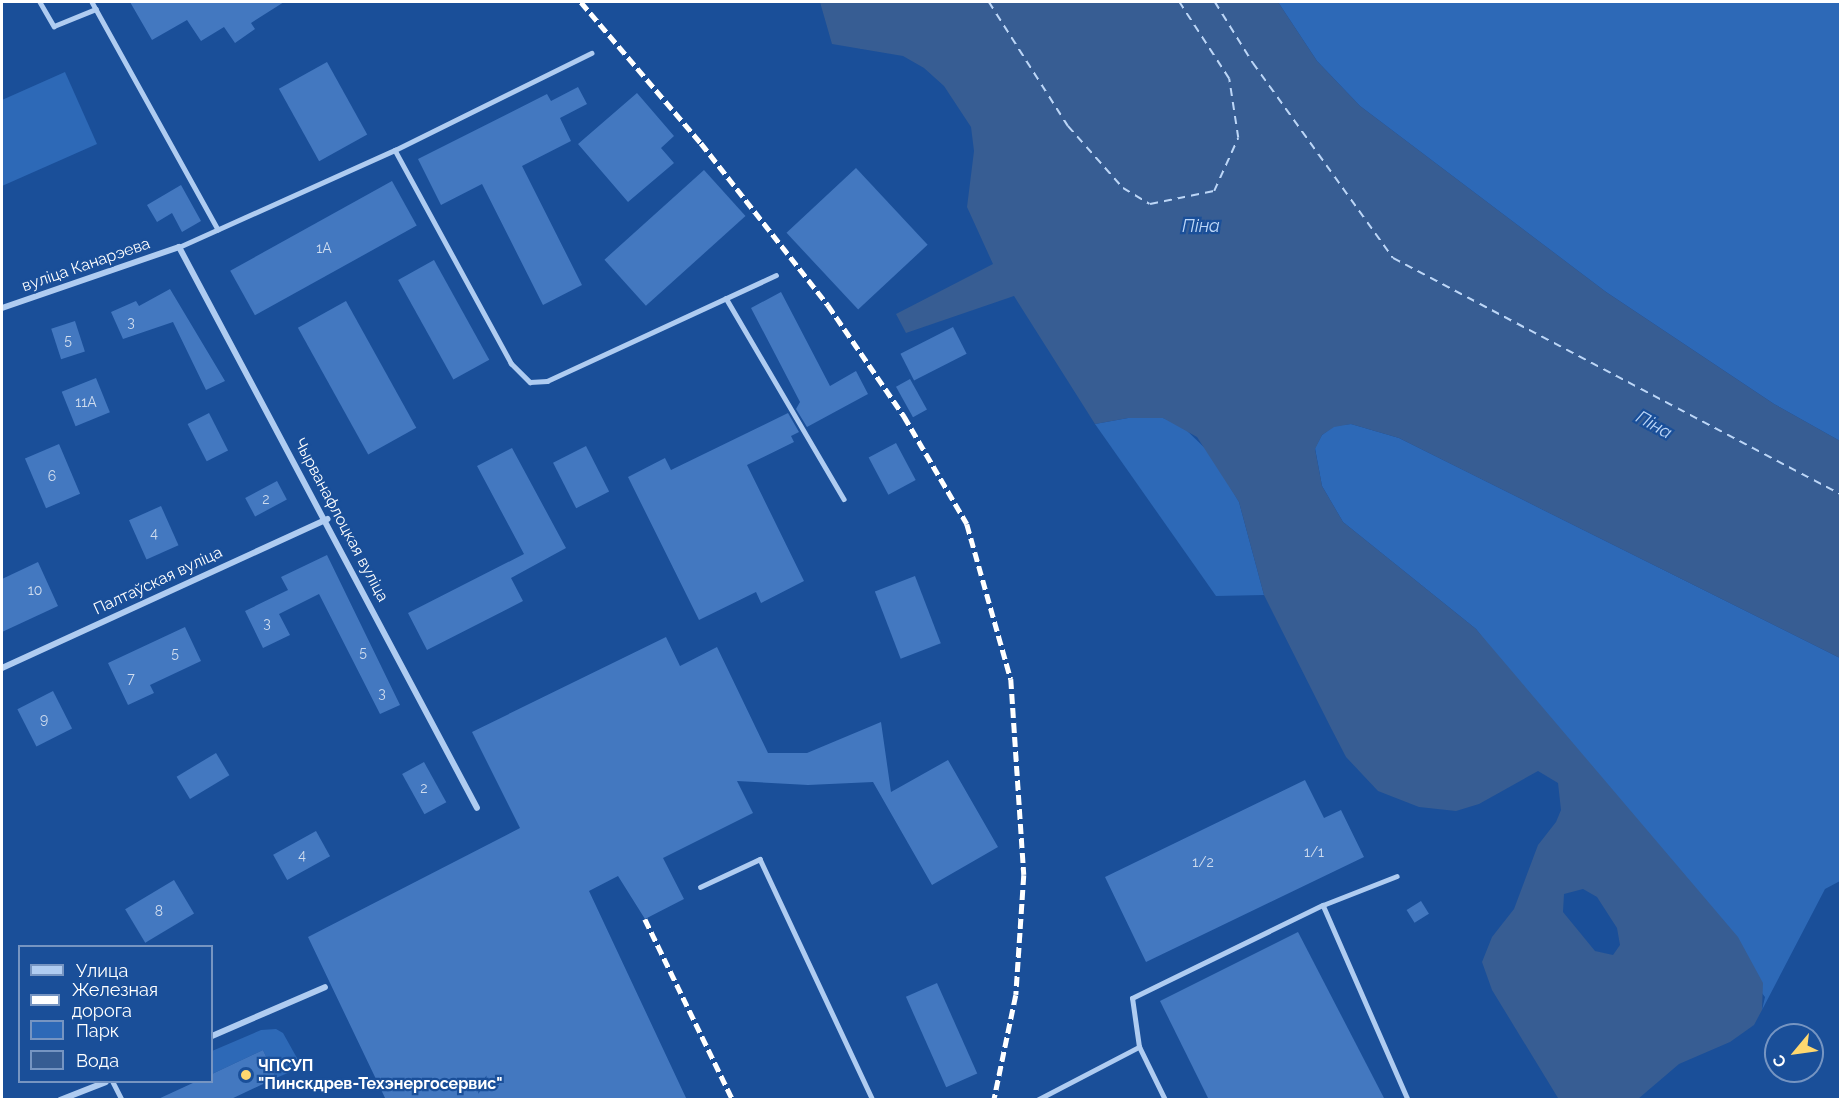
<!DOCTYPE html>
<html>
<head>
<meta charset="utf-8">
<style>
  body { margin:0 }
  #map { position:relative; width:1842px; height:1101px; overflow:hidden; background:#1a4f99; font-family:Raleway,sans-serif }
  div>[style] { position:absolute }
  .green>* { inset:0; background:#2d69b7 }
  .water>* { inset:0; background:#375d93 }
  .ferry>* { height:1.5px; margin-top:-0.75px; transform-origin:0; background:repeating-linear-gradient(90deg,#bcd6f7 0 8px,transparent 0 14px) }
  .building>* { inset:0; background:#4378c0; transform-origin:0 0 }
  .lane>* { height:4.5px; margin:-2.25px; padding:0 2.25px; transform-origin:2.25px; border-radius:2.25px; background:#afccf1 }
  .street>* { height:6px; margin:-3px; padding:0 3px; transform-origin:3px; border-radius:3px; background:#afccf1 }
  .rail>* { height:4.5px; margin-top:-2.25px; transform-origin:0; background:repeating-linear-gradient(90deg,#fff 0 10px,transparent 0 14.5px) }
  .dots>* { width:16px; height:16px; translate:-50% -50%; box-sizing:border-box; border:3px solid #1a4f99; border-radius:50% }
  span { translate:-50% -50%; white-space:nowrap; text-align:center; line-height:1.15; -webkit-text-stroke:4.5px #1a4f99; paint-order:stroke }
  .number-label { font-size:14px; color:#d0ddef }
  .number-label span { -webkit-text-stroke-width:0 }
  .street-label { font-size:16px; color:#fff }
  .poi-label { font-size:16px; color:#fff; font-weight:700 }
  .left { translate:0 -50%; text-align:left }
  .water-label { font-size:18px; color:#bcd6f7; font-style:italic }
  .frame { position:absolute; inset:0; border:3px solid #fff; pointer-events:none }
  .legend { position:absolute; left:18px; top:945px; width:195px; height:138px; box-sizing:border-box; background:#1a4f99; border:2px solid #7695c2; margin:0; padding:8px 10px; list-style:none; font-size:18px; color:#fff }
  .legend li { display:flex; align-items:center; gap:12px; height:30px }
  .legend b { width:30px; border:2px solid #7695c2 }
  .north { position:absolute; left:1764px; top:1023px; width:60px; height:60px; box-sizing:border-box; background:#1a4f99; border:2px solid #7695c2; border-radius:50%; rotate:241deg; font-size:16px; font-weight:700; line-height:24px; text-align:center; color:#fff }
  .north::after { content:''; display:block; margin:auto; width:21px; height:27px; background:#ffd86f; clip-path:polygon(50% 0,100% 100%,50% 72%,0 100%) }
</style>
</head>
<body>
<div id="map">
  <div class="green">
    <div style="clip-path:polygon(1278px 2px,1840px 2px,1840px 441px,1774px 404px,1606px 292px,1360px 106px,1317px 61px)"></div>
    <div style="clip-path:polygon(65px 72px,97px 144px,2px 186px,2px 100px)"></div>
    <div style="clip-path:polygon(1128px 418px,1163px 418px,1181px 425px,1210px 453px,1239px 502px,1264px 595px,1216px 596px,1095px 424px)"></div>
    <div style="clip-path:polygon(1351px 424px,1399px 438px,1840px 658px,1840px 881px,1825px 889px,1762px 1010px,1765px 997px,1476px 629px,1343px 522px,1322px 486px,1315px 448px,1322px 435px,1334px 426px)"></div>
    <div style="clip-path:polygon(276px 1029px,283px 1033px,302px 1067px,276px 1078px,263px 1050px,212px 1074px,212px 1051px,261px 1030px)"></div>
  </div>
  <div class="water">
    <div style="clip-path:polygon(evenodd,820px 2px,1278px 2px,1317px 61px,1360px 106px,1606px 292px,1774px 404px,1840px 441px,1840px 658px,1399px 438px,1351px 424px,1334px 427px,1322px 435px,1315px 449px,1322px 486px,1343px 522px,1476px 629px,1738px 937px,1763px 983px,1762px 1010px,1754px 1025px,1730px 1042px,1679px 1064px,1638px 1099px,1558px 1098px,1492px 990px,1482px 962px,1492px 937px,1514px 909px,1538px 845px,1556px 822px,1561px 810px,1558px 783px,1538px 771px,1479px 804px,1456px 811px,1419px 807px,1378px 791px,1346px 757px,1332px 730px,1264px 595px,1239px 502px,1197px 437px,1163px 418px,1128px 418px,1095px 424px,1014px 296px,906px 333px,896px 314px,993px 264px,967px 207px,974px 151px,971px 127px,944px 86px,924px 68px,903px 56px,832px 44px,820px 2px,1583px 889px,1597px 897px,1617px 928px,1620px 945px,1613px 955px,1595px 951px,1563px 912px,1564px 894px,1583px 889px)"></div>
  </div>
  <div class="ferry">
    <div style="left:989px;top:2px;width:147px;rotate:57.5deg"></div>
    <div style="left:1068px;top:126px;width:83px;rotate:48.4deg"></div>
    <div style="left:1123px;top:188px;width:31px;rotate:31deg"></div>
    <div style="left:1150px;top:204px;width:65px;rotate:-11.5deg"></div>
    <div style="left:1214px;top:191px;width:58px;rotate:-65.6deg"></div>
    <div style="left:1238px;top:138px;width:60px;rotate:-98.7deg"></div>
    <div style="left:1229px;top:79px;width:92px;rotate:-123deg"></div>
    <div style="left:1215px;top:2px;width:72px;rotate:58.1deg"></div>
    <div style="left:1253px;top:63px;width:240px;rotate:54.3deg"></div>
    <div style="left:1393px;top:258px;width:505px;rotate:27.83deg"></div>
  </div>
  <div class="building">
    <div style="clip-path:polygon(130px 2px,284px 2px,251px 23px,255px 29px,235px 43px,224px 27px,201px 41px,187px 20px,152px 40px)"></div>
    <div style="left:327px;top:62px;width:83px;height:55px;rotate:61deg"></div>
    <div style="clip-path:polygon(578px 87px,587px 104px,560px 118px,571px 141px,522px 166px,582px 285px,543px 305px,482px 184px,441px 205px,418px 159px,547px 94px,551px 101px)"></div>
    <div style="clip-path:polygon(637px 93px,674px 136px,661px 148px,674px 163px,628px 202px,578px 144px)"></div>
    <div style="left:856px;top:168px;width:105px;height:95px;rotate:47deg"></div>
    <div style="left:704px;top:170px;width:62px;height:134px;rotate:48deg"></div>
    <div style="left:392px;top:181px;width:51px;height:185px;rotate:61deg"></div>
    <div style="clip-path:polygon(181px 185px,201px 221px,182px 232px,172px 213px,157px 222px,147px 205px)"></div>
    <div style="left:434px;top:260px;width:114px;height:41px;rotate:61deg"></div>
    <div style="clip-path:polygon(170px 289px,225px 381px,206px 390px,173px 322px,123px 339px,111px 312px,136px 301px,139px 306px)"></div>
    <div style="clip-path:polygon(781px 292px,830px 386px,856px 371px,868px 394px,807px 427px,796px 409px,800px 402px,751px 308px)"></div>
    <div style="left:346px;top:301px;width:145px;height:55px;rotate:61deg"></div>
    <div style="left:75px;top:321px;width:32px;height:25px;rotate:72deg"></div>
    <div style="left:953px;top:327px;width:30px;height:59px;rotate:63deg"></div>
    <div style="left:96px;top:378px;width:37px;height:37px;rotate:68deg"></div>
    <div style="left:910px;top:379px;width:35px;height:16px;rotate:61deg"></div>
    <div style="left:209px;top:413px;width:42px;height:24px;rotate:63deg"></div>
    <div style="clip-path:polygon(788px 413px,799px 432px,791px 436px,794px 442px,747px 465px,804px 581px,761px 603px,756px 592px,699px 620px,628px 477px,665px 458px,671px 470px)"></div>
    <div style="left:896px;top:443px;width:42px;height:31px;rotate:62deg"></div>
    <div style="left:59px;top:444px;width:54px;height:37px;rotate:67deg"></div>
    <div style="left:586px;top:446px;width:51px;height:37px;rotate:63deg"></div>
    <div style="clip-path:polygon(512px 448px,566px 548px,511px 578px,523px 601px,427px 650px,408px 613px,524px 554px,477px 466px)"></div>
    <div style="left:277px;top:481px;width:21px;height:36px;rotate:62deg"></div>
    <div style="left:161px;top:506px;width:43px;height:35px;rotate:66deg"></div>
    <div style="clip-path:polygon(327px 555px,400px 705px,380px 714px,319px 594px,279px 614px,290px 635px,263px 648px,245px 611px,288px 590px,281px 577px)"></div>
    <div style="clip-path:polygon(38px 562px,58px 606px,2px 632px,2px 579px)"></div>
    <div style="left:915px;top:576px;width:72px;height:43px;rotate:69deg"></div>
    <div style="clip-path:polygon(185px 627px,201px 661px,150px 685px,154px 693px,128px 705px,108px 663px)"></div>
    <div style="clip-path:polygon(666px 637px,680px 666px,717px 647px,768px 753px,807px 753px,881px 722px,891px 792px,948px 760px,998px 847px,932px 885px,873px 782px,808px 785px,737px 781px,753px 813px,663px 858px,684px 899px,645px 919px,618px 876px,589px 891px,687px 1100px,386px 1100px,308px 937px,520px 828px,472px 732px)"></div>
    <div style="left:53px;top:691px;width:42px;height:40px;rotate:63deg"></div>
    <div style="left:216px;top:753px;width:26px;height:46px;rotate:59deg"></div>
    <div style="left:424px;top:762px;width:46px;height:25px;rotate:61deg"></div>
    <div style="clip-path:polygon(1305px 780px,1324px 818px,1341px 810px,1364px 857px,1146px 962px,1105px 877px)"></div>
    <div style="left:316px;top:831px;width:29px;height:49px;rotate:61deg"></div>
    <div style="left:174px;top:880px;width:39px;height:57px;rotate:59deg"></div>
    <div style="left:1421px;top:901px;width:15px;height:17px;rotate:58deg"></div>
    <div style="clip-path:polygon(1298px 932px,1385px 1100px,1209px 1100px,1160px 1001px)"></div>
    <div style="left:937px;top:983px;width:99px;height:34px;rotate:66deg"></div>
    <div style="clip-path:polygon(263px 1050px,276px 1078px,229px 1100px,156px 1100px,195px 1082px,212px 1082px,212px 1074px)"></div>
  </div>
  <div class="lane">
    <div style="left:40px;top:2px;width:28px;rotate:60deg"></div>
    <div style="left:54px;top:26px;width:45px;rotate:-22deg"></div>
    <div style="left:92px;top:2px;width:260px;rotate:61deg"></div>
    <div style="left:395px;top:150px;width:243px;rotate:61.4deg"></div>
    <div style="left:511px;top:363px;width:27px;rotate:45deg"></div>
    <div style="left:530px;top:382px;width:17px;rotate:-3deg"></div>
    <div style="left:547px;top:381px;width:252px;rotate:-24.8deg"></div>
    <div style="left:179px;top:247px;width:237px;rotate:-24.2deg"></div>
    <div style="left:395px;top:150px;width:219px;rotate:-26.3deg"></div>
    <div style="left:726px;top:298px;width:233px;rotate:59.6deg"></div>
    <div style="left:700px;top:887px;width:66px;rotate:-25deg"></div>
    <div style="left:760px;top:859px;width:266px;rotate:64.9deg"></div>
    <div style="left:1323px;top:905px;width:213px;rotate:66.4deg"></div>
    <div style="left:113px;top:1082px;width:20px;rotate:63deg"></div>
    <div style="left:1037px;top:1100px;width:115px;rotate:-27.5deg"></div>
    <div style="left:1165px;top:1100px;width:59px;rotate:-116.1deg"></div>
    <div style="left:1139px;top:1047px;width:49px;rotate:-98.1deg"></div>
    <div style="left:1132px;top:998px;width:212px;rotate:-26deg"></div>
    <div style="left:1323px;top:905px;width:79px;rotate:-21.4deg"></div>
  </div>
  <div class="street">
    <div style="left:2px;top:308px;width:187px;rotate:-19deg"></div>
    <div style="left:179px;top:247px;width:635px;rotate:62.02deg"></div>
    <div style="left:2px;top:668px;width:358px;rotate:-24.6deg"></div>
    <div style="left:212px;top:1036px;width:123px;rotate:-23.4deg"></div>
    <div style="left:60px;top:1100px;width:49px;rotate:-21.4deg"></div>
  </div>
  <div class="rail">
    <div style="left:581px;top:2px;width:185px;rotate:49.6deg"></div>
    <div style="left:701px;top:143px;width:206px;rotate:51.9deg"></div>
    <div style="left:828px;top:305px;width:135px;rotate:55.6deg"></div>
    <div style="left:904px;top:416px;width:125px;rotate:59.7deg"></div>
    <div style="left:967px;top:524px;width:161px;rotate:74.2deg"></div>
    <div style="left:1011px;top:679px;width:196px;rotate:86.2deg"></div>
    <div style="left:1024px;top:875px;width:120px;rotate:93.8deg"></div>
    <div style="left:1016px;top:995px;width:107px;rotate:101.8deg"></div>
    <div style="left:645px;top:919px;width:201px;rotate:64.1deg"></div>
  </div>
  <div class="dots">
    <div style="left:246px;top:1075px;background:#ffd86f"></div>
  </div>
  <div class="number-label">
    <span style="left:324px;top:248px">1А</span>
    <span style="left:131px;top:322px">3</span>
    <span style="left:68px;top:340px">5</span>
    <span style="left:86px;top:402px">11А</span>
    <span style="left:52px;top:476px">6</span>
    <span style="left:266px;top:499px">2</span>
    <span style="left:154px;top:533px">4</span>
    <span style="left:35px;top:590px">10</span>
    <span style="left:267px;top:623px">3</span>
    <span style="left:363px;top:652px">5</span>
    <span style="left:175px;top:653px">5</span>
    <span style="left:131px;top:678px">7</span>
    <span style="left:382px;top:693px">3</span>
    <span style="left:44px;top:719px">9</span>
    <span style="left:424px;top:788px">2</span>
    <span style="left:1314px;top:852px">1/1</span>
    <span style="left:302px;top:855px">4</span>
    <span style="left:1203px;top:862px">1/2</span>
    <span style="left:159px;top:911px">8</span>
  </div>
  <div class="street-label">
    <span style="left:86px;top:265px;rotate:-19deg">вуліца Канарэева</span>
    <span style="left:341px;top:520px;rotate:62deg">Чырванафлоцкая вуліца</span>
    <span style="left:158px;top:581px;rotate:-25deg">Палтаўская вуліца</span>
  </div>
  <div class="poi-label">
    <span class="left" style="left:258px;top:1075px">ЧПСУП<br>"Пинскдрев-Техэнергосервис"</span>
  </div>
  <div class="water-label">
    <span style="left:1201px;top:226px">Піна</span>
    <span style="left:1654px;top:425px;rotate:29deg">Піна</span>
  </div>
  <div class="frame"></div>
  <ul class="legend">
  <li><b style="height:8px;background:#afccf1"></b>Улица</li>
  <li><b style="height:8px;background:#fff"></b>Железная дорога</li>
  <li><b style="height:16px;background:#2d69b7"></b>Парк</li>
  <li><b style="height:16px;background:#375d93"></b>Вода</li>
  </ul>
  <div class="north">С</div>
</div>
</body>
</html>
